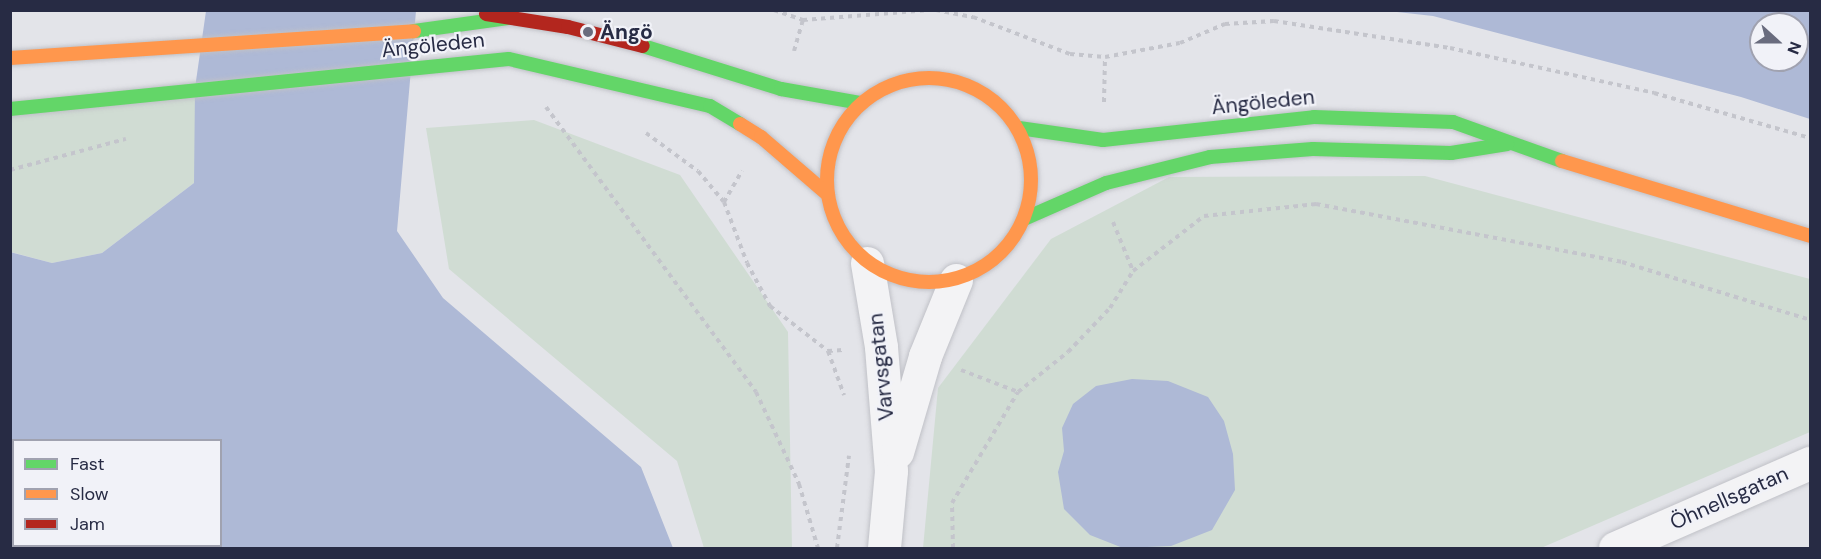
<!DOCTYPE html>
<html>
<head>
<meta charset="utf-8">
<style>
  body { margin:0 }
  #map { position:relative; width:1821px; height:559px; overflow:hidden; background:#e3e4e9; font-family:"DM Sans",sans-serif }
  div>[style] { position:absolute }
  .green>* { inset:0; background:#d0dcd3 }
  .water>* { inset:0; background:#aeb9d6 }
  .path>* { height:4px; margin-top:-2px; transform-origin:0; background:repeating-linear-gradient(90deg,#c4c5cc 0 4.5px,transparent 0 9px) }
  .roads { filter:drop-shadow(0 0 2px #c0c1c7) drop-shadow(0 0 2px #c0c1c7) }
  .street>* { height:33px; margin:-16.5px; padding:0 16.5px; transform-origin:16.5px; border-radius:16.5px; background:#f3f3f5 }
  .fast>* { height:14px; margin:-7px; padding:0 7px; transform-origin:7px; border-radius:7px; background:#63d668 }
  .slow>* { height:14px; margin:-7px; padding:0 7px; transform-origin:7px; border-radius:7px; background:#ff974d }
  .slow>.ring { margin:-7px; padding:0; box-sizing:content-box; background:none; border:14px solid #ff974d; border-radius:50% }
  .jam>* { height:14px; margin:-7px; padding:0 7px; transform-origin:7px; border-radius:7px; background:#b3261e }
  .dots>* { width:16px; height:16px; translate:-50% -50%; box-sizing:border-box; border:3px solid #f1f2f8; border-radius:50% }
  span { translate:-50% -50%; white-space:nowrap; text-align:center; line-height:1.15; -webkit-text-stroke:4.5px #f1f2f8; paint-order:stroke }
  .poi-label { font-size:21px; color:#272b44; font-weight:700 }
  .left { translate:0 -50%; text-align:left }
  .street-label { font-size:21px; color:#272b44 }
  .frame { position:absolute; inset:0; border:12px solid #272b44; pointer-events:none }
  .legend { position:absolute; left:12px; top:439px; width:210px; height:108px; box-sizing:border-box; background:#f1f2f8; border:2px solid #a0a2b0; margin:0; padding:8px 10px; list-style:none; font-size:18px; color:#272b44 }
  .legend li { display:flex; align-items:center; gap:12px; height:30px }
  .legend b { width:30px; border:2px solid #a0a2b0 }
  .north { position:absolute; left:1749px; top:12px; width:60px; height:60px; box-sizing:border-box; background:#f1f2f8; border:2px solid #a0a2b0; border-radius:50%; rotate:111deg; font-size:16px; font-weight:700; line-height:24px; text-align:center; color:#272b44 }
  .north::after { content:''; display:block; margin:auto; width:21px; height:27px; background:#696c7e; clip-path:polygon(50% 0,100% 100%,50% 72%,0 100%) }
</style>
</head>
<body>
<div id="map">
  <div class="green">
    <div style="clip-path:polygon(205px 86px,194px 183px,102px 253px,52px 263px,11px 252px,10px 109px)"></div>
    <div style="clip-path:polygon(534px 120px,680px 175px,788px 332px,792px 548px,704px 548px,677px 461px,449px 269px,426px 128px)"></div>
    <div style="clip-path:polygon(1425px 176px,1810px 279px,1810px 432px,1541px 548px,923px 548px,938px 388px,1051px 239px,1169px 177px)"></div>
  </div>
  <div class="water">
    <div style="clip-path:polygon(evenodd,206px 11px,416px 11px,397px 231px,443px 298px,641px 467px,673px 548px,11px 548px,10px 252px,52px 263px,102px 253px,194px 183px,195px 88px,206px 11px,14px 440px,220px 440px,220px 546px,14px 546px,14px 440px)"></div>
    <div style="clip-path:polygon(evenodd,1388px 11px,1810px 11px,1810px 119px,1741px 97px,1433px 16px,1388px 11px,1761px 24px,1797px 24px,1797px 60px,1761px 60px,1761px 24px)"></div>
    <div style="clip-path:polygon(1132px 379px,1168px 381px,1208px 397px,1224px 421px,1233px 454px,1235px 490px,1212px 530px,1171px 546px,1123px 548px,1090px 535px,1064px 509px,1058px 472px,1064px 451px,1062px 428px,1073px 404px,1096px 386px)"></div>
  </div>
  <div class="path">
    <div style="left:774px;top:10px;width:31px;rotate:19deg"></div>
    <div style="left:803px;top:20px;width:127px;rotate:-4.5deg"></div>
    <div style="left:936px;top:10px;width:38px;rotate:11deg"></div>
    <div style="left:973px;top:17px;width:104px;rotate:20.9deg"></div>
    <div style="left:1070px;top:54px;width:35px;rotate:5deg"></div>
    <div style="left:1105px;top:57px;width:76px;rotate:-10.6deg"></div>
    <div style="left:1180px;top:43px;width:49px;rotate:-22.9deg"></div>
    <div style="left:1225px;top:24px;width:49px;rotate:-3.5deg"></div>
    <div style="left:1274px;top:21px;width:178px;rotate:8.7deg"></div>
    <div style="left:1450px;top:48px;width:209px;rotate:12.4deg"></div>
    <div style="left:1654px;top:93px;width:162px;rotate:16.1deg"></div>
    <div style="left:794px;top:51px;width:32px;rotate:-74deg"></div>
    <div style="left:1104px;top:102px;width:45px;rotate:-88.7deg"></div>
    <div style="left:546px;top:107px;width:354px;rotate:53.6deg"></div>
    <div style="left:756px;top:392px;width:102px;rotate:64.9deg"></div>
    <div style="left:799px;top:484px;width:67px;rotate:73.5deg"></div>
    <div style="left:646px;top:133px;width:64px;rotate:36.2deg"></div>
    <div style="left:698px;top:171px;width:40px;rotate:50deg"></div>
    <div style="left:724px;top:202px;width:65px;rotate:69.3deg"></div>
    <div style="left:747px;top:263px;width:49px;rotate:61.9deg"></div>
    <div style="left:770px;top:306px;width:73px;rotate:37.8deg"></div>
    <div style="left:828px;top:351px;width:15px;rotate:-4deg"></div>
    <div style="left:10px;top:170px;width:120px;rotate:-15deg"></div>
    <div style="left:724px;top:202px;width:36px;rotate:-60deg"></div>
    <div style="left:1113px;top:222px;width:53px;rotate:67.8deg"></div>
    <div style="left:828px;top:351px;width:47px;rotate:70deg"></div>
    <div style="left:961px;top:370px;width:61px;rotate:21.1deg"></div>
    <div style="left:1018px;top:392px;width:64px;rotate:-38.7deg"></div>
    <div style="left:1068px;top:352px;width:61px;rotate:-46.3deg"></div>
    <div style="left:1110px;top:308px;width:44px;rotate:-58.1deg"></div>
    <div style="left:1133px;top:271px;width:90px;rotate:-37.8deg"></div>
    <div style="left:1204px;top:216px;width:113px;rotate:-6.1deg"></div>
    <div style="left:1316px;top:204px;width:311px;rotate:10.7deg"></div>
    <div style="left:1622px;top:262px;width:197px;rotate:17.1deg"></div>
    <div style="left:837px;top:548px;width:93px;rotate:-82.6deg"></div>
    <div style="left:953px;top:548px;width:45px;rotate:-91.3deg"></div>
    <div style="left:952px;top:503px;width:129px;rotate:-59.3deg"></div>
  </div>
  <div class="roads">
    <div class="street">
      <div style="left:867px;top:263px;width:85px;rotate:80.5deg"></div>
      <div style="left:881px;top:347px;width:124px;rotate:85.4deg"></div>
      <div style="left:891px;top:471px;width:77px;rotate:95.2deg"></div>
      <div style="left:897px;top:452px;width:100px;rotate:-73.7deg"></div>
      <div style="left:925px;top:356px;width:82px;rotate:-67.8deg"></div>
      <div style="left:1615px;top:548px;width:213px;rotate:-23.6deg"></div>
    </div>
    <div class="fast">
      <div style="left:414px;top:31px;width:95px;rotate:-7.9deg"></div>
      <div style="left:643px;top:46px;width:145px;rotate:17.3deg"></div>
      <div style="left:781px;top:89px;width:80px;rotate:10deg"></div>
      <div style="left:10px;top:109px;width:501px;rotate:-5.72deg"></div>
      <div style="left:509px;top:59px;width:206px;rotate:13.2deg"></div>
      <div style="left:710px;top:106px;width:35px;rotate:31deg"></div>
      <div style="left:1019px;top:128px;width:85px;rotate:8.1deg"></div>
      <div style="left:1103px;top:140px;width:212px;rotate:-6.2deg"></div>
      <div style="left:1314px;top:117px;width:139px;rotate:2.1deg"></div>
      <div style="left:1453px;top:122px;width:116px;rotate:19.7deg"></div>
      <div style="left:1026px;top:218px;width:87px;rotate:-23.6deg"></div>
      <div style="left:1106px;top:183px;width:107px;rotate:-14deg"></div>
      <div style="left:1210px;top:157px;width:103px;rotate:-4.4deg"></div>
      <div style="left:1313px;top:149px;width:138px;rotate:1.7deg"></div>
      <div style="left:1451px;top:153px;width:57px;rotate:-9.1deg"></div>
    </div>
    <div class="slow">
      <div style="left:10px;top:58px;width:405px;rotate:-3.8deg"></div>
      <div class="ring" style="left:827px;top:78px;width:190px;height:190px"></div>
      <div style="left:740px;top:124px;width:25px;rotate:32deg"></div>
      <div style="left:761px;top:137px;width:86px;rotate:40.7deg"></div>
      <div style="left:1562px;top:161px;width:259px;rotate:16.8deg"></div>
    </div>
    <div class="jam">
      <div style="left:486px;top:14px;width:83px;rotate:9deg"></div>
      <div style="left:568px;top:27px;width:77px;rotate:14.2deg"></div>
    </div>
  </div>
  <div class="dots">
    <div style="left:588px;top:32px;background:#696c7e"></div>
  </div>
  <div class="poi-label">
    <span class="left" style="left:600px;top:32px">Ängö</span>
  </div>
  <div class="street-label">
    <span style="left:433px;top:45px;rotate:-6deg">Ängöleden</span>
    <span style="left:1263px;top:102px;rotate:-6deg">Ängöleden</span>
    <span style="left:881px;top:367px;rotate:-96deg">Varvsgatan</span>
    <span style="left:1729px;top:498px;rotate:-24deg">Öhnellsgatan</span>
  </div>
  <div class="frame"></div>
  <ul class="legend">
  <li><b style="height:8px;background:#63d668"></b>Fast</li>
  <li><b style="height:8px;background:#ff974d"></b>Slow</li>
  <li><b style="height:8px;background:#b3261e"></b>Jam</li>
  </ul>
  <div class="north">N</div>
</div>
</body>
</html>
